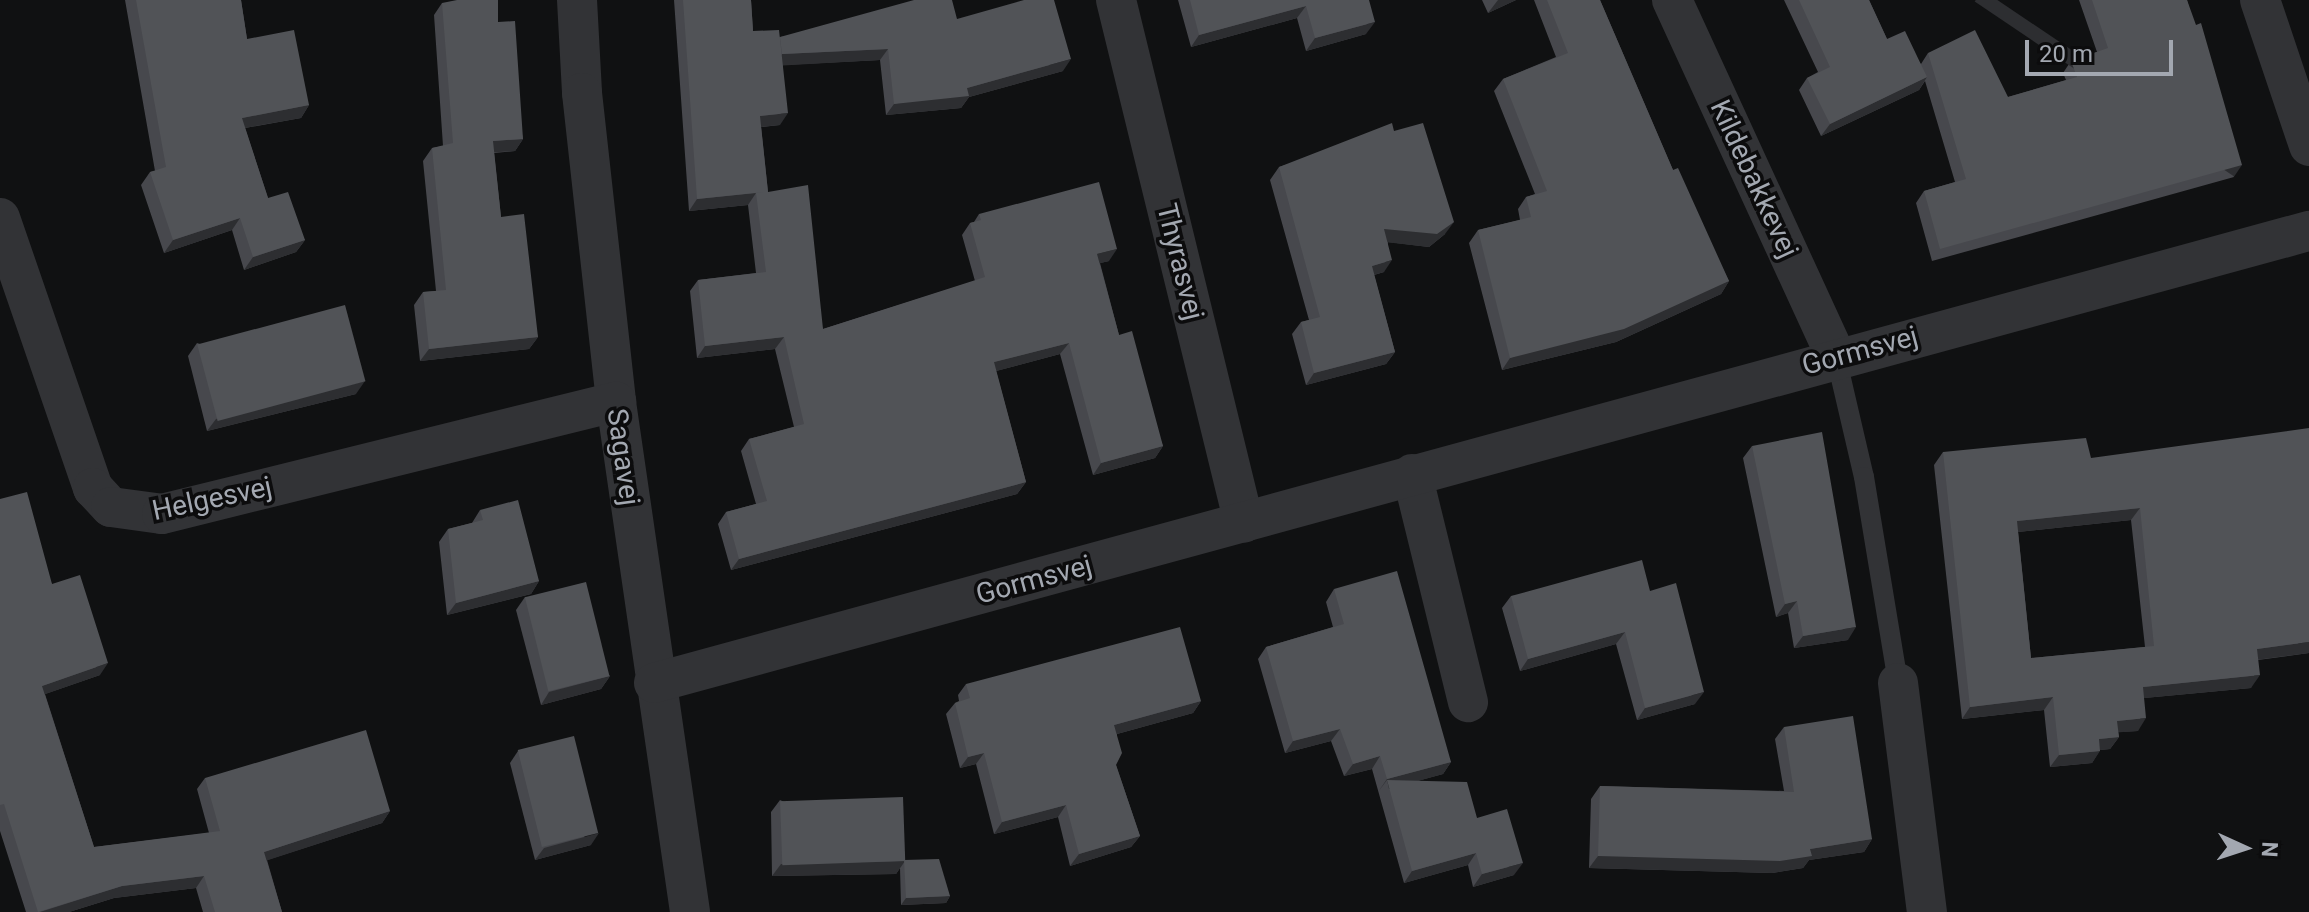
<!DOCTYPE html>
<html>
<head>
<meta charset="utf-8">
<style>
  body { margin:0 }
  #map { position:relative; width:2309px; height:912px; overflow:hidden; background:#101112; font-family:Roboto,sans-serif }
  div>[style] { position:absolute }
  .service>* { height:20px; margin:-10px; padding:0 10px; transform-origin:10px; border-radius:10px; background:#323336 }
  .minor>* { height:40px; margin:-20px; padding:0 20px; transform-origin:20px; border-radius:20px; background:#323336 }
  .wall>* { inset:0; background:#47484d }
  .shaded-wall>* { inset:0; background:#2d2e31; transform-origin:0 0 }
  .building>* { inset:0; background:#515357; transform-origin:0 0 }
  span { translate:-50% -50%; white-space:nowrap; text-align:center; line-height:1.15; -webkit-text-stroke:7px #0c0c0d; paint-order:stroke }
  .street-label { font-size:28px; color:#a3a8b1 }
  .north { position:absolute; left:2205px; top:808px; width:80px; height:80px; -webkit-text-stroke:6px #0c0c0d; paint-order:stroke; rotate:93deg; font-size:22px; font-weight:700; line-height:32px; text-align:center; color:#a3a8b1 }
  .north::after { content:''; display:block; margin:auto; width:28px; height:36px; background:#a3a8b1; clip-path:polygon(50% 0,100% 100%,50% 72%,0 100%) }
  .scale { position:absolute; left:2025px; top:40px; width:148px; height:36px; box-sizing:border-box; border:4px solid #a3a8b1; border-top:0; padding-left:10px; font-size:24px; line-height:28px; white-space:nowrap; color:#a3a8b1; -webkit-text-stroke:6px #0c0c0d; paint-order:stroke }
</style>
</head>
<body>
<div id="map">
  <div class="service">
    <div style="left:1836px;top:357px;width:123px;rotate:76.9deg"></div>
    <div style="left:1864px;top:477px;width:209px;rotate:80.6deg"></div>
  </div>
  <div class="minor">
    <div style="left:577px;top:0;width:93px;rotate:86.9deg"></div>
    <div style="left:582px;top:93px;width:311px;rotate:83.7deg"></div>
    <div style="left:616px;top:402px;width:515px;rotate:81.74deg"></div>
    <div style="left:1116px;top:0;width:538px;rotate:76.25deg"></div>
    <div style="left:1672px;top:0;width:393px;rotate:65.3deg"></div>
    <div style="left:2260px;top:0;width:154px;rotate:71.4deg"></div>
    <div style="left:0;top:218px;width:286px;rotate:71deg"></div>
    <div style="left:93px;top:488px;width:26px;rotate:47deg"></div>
    <div style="left:111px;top:507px;width:51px;rotate:7.8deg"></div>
    <div style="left:162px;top:514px;width:468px;rotate:-13.9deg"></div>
    <div style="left:1412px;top:474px;width:235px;rotate:76.2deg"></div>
    <div style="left:654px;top:683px;width:1716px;rotate:-15.28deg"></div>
    <div style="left:1898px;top:683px;width:231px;rotate:82.8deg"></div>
  </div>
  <div class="wall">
    <div style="clip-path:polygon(125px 0,241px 0,247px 39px,309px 105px,301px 118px,245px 128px,268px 198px,305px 240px,296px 252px,244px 270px,232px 230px,164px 253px,141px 185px,150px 172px,155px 171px)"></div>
    <div style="clip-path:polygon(674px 0,751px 0,753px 31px,780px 37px,957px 19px,1063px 71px,969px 97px,961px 108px,886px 115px,880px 60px,783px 65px,780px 125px,761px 127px,768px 192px,823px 329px,975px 281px,962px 235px,970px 223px,974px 222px,979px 214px,1109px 261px,1100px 263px,1119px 335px,1163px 446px,1155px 458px,1093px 475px,1060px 354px,996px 371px,1026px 482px,1017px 494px,731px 570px,718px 524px,726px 512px,756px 504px,741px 451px,749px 439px,794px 427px,775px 349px,697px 358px,690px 291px,698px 280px,756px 273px,748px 205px,689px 211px)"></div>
    <div style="clip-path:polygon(1178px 0,1369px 0,1366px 34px,1306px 51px,1297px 18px,1191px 47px)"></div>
    <div style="clip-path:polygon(1482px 0,1516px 0,1488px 13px)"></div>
    <div style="clip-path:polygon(1534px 0,1600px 0,1673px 170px,1729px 281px,1721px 294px,1616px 342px,1502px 370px,1469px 243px,1478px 230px,1520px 220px,1518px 209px,1526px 197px,1535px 194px,1494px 91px,1503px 79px,1556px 57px)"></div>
    <div style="clip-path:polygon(1784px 0,1869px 0,1887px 39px,1921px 64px,1928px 53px,2008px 97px,2066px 80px,2063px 73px,2071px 61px,2097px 52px,2079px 0,2187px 0,2234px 177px,1932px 261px,1916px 203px,1924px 191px,1955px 182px,1925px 81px,1919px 90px,1821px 136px,1799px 90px,1807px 78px,1818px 72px)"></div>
    <div style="clip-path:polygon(442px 3px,498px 22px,523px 139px,515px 151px,494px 153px,501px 217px,538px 337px,529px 349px,420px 361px,414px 305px,423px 292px,436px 291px,423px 161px,432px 148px,443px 146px,434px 15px)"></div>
    <div style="clip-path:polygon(1394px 131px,1445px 234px,1429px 247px,1388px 242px,1384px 272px,1374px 275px,1395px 352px,1386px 364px,1306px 385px,1292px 334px,1301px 322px,1309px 320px,1270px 180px,1279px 167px)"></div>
    <div style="clip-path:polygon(197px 343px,356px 394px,207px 431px,188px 356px)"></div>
    <div style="clip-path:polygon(1752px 446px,1848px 640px,1794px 648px,1788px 613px,1776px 617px,1743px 458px)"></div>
    <div style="clip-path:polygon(evenodd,1943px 452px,2091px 458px,2309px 653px,2258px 660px,2251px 688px,2144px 698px,2138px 731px,2118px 732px,2119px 737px,2110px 749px,2100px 750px,2092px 763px,2050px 767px,2044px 710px,1962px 719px,1934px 465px,1943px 452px,2131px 520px,2145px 647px,2031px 658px,2018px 532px,2131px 520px)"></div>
    <div style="clip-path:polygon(0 499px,52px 584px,100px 675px,45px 694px,94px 847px,209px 833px,197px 789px,205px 778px,390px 811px,382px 823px,267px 860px,282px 912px,203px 912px,196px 888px,114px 898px,69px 912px,26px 912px,0 831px)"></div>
    <div style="clip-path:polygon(480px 510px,539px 581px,531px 594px,447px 615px,439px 542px,448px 529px,472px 523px)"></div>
    <div style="clip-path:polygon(1334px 589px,1451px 762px,1443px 774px,1417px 781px,1477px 818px,1514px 875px,1473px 887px,1468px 865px,1404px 883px,1372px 769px,1344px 776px,1331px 741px,1285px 753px,1258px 659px,1266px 647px,1333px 627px,1326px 602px)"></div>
    <div style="clip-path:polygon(1650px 591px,1695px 704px,1637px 720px,1616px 644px,1520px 671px,1502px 608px,1511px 596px)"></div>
    <div style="clip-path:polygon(525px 597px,610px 676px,601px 689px,541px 705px,516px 610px)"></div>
    <div style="clip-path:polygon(966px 684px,1201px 701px,1193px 713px,1117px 734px,1116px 765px,1140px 836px,1131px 847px,1070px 866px,1058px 817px,994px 834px,976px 764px,960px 768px,946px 714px,955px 703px,959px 701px,958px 695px)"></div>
    <div style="clip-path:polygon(1784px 727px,1872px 839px,1864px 852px,1809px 860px,1803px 868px,1772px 873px,1589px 868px,1591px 799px,1600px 786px,1784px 791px,1775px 739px)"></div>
    <div style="clip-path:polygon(518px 751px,591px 845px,535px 860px,510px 763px)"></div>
    <div style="clip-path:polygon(780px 800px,905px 860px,950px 896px,946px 903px,901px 905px,900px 868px,896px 874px,772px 876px,771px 812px)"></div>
  </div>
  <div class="shaded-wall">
    <div style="clip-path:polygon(1498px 0,1516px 0,1488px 13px)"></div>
    <div style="clip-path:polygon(1306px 6px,1297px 18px,1191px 47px,1199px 35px)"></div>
    <div style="clip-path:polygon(1375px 22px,1366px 34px,1306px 51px,1315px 38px)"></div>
    <div style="clip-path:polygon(888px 49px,880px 60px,774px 66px,782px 54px)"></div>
    <div style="clip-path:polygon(1071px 59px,1063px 71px,969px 97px,961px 108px,886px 115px,894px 104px,967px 88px)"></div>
    <div style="clip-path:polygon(1927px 77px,1919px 90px,1821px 136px,1830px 124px)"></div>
    <div style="clip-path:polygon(309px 105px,301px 118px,233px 130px,242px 118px)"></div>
    <div style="clip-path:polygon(788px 113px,780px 125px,751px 128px,760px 116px)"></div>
    <div style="clip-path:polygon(523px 139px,515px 151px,484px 153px,493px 141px)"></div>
    <div style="left:2242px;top:165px;width:14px;height:313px;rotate:124deg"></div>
    <div style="clip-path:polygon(756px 193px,748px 205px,689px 211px,697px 199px)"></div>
    <div style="clip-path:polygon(240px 218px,232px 230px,164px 253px,173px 240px)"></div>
    <div style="clip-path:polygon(1454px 222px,1445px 234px,1429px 247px,1376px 241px,1384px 229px)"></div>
    <div style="clip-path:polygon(305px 240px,296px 252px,244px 270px,253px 257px)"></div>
    <div style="clip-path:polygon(1117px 249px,1109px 261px,1089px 266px,1097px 254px)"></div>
    <div style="clip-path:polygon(1392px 260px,1384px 272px,1363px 278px,1372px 266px)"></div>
    <div style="clip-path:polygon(1729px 281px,1721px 294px,1616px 342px,1502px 370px,1510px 358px)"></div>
    <div style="clip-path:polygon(538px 337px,529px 349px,420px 361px,429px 349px)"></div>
    <div style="clip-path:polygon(784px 337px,775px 349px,697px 358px,705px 346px)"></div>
    <div style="clip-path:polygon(1069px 343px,1060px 354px,985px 374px,994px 362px)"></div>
    <div style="clip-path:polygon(1395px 352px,1386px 364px,1306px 385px,1314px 373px)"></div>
    <div style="clip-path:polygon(365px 381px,356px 394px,207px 431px,216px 419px)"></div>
    <div style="clip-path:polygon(1163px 446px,1155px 458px,1093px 475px,1101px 463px)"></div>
    <div style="clip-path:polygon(1026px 482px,1017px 494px,731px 570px,739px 559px)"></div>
    <div style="clip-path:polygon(2140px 508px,2131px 520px,2009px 533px,2017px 521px)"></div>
    <div style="clip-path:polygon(539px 581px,531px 594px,447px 615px,456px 603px)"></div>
    <div style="clip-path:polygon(1797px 601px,1788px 613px,1776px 617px,1785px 604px)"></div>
    <div style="clip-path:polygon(1856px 627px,1848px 640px,1794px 648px,1803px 636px)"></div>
    <div style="clip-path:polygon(1625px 632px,1616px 644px,1520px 671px,1528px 659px)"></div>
    <div style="clip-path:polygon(2309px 642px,2309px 653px,2248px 661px,2257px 649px)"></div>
    <div style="clip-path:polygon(108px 663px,100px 675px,34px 698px,42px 686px)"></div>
    <div style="clip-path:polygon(2260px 675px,2251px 688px,2134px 699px,2143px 687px)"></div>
    <div style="clip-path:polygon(610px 676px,601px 689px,541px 705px,549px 692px)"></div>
    <div style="clip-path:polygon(1704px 692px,1695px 704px,1637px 720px,1645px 708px)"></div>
    <div style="clip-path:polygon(2053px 697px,2044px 710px,1962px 719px,1970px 707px)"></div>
    <div style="clip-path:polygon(1201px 701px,1193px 713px,1106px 737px,1114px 725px)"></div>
    <div style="clip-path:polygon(2146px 718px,2138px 731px,2109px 733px,2117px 721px)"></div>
    <div style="clip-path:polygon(1340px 729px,1331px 741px,1285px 753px,1293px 741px)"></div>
    <div style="clip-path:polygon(2119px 737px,2110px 749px,2091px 751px,2099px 739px)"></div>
    <div style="clip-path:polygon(2100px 751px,2092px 763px,2050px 767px,2059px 755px)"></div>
    <div style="clip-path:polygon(984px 753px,976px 764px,960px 768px,968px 757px)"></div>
    <div style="clip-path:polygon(1380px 756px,1372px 769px,1344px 776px,1353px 764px)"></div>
    <div style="clip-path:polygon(1451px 762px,1443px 774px,1389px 789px,1387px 780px,1378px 792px,1387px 779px)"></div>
    <div style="clip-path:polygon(1066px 805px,1058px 817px,994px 834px,1002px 822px)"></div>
    <div style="clip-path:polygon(390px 811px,382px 823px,256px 864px,264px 852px)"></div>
    <div style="clip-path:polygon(599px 833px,591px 845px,535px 860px,544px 848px)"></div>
    <div style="clip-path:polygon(1140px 836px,1131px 847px,1070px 866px,1079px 854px)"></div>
    <div style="clip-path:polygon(1872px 839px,1864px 852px,1809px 860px,1803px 868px,1772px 873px,1589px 868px,1598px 856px,1810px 849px)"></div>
    <div style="clip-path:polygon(1476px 853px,1468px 865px,1404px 883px,1412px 871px)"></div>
    <div style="clip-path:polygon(905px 861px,896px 874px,772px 876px,781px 864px)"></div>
    <div style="clip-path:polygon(1523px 863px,1514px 875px,1473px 887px,1482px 874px)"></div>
    <div style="clip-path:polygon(204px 876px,196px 888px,114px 898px,69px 912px,40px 912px,122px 886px)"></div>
    <div style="clip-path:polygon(950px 896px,946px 903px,901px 905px,906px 898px)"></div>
  </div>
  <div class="building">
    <div style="clip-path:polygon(136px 0,241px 0,247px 39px,294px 30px,309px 105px,242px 118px,268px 198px,288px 192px,305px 240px,253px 257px,240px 218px,173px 240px,150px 172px,166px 167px)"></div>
    <div style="clip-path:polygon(457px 0,498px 0,498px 22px,515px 21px,523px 139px,493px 141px,501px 217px,524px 214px,538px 337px,429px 349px,423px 292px,446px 290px,432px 148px,453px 143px,442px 3px)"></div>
    <div style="clip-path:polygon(683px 0,751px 0,753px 31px,779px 30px,788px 113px,760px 116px,768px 192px,808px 185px,823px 329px,985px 277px,970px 223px,981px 220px,979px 214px,1099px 182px,1117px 249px,1097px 254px,1119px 335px,1132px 331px,1163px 446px,1101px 463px,1069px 343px,994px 362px,1026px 482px,739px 559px,726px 512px,767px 501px,749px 439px,804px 424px,784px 337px,705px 346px,698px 280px,766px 272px,756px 193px,765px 192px,697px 199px)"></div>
    <div style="clip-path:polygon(914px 0,952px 0,957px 19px,1024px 0,1054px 0,1071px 59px,967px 88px,969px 96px,894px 104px,888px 49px,782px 54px,780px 37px)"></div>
    <div style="clip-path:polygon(1190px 0,1369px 0,1375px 22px,1315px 38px,1306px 6px,1199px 35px)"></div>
    <div style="clip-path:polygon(1547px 0,1600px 0,1673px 170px,1678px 168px,1729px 281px,1624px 329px,1510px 358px,1478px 230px,1531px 217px,1526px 197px,1547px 191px,1503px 79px,1568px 53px)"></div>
    <div style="clip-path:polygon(1799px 0,1869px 0,1887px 39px,1905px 31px,1927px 77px,1830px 124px,1807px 78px,1830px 67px)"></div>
    <div style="clip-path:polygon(2092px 0,2187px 0,2196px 25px,2201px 23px,2242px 165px,1940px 249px,1924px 191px,1966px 179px,1928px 53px,1975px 30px,2008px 97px,2077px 77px,2071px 61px,2108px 48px)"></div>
    <div style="clip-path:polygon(1392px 123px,1394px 131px,1423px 123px,1454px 222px,1437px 234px,1384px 229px,1392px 260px,1372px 266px,1395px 352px,1314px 373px,1301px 322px,1320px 317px,1279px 167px)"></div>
    <div style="left:345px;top:305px;width:79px;height:153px;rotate:75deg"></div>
    <div style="clip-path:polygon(evenodd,2309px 428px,2309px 642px,2257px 649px,2260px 675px,2143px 687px,2146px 718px,2117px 721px,2119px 737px,2099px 739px,2100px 751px,2059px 755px,2053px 697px,1970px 707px,1943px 452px,2086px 438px,2091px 458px,2309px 428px,2140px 508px,2154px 646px,2031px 658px,2017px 521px,2140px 508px)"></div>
    <div style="clip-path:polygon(1822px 432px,1856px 627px,1803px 636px,1797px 601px,1785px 604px,1752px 446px)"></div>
    <div style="clip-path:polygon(27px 492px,52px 584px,80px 575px,108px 663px,42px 686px,94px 847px,220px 831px,205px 778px,366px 730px,390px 811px,264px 852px,282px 912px,215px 912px,204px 876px,122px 886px,38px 912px,4px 804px,0 805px,0 499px)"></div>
    <div style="clip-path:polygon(518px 500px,539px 581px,456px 603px,448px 529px,483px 520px,480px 510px)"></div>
    <div style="clip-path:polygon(1642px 560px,1650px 591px,1676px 583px,1704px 692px,1645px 708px,1625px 632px,1528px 659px,1511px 596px)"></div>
    <div style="clip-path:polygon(1397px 571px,1451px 762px,1387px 779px,1380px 756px,1353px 764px,1340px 729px,1293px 741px,1266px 647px,1344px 624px,1334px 589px)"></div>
    <div style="left:586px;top:582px;width:97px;height:63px;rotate:76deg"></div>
    <div style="clip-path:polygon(1180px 627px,1201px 701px,1114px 725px,1122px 753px,1116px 765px,1140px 836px,1079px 854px,1066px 805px,1002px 822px,984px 753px,968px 757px,955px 703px,970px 698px,966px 684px)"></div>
    <div style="clip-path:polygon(1853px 716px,1872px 839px,1810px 849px,1812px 856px,1780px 861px,1598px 856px,1600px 786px,1794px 792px,1784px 727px)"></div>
    <div style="left:574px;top:736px;width:100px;height:58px;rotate:76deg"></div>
    <div style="clip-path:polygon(1387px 780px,1467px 782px,1477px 818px,1507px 809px,1523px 863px,1482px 874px,1476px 853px,1412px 871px)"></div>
    <div style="left:903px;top:797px;width:64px;height:123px;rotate:88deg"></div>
    <div style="clip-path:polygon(939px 859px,950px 896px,906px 898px,904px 860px)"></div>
  </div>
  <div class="street-label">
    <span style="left:1754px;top:179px;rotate:65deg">Kildebakkevej</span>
    <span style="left:1180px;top:262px;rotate:76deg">Thyrasvej</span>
    <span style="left:1860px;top:351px;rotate:-15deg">Gormsvej</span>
    <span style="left:623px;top:457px;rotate:82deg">Sagavej</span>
    <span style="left:212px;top:499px;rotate:-12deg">Helgesvej</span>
    <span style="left:1034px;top:580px;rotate:-15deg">Gormsvej</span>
  </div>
  <div class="north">N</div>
  <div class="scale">20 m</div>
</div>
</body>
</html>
